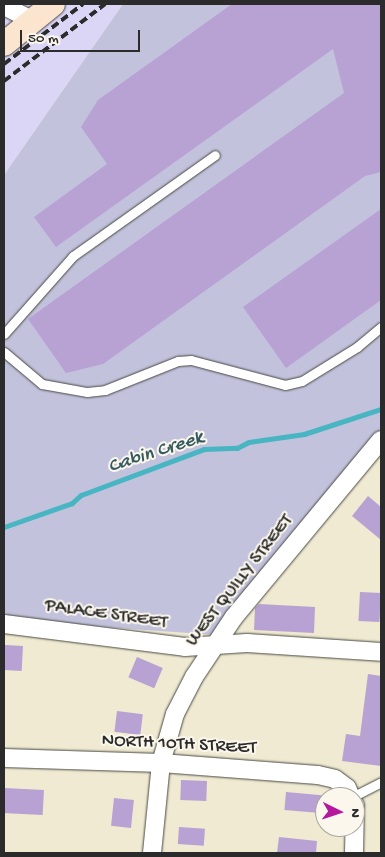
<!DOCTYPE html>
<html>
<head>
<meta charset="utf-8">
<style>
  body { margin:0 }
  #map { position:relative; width:385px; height:857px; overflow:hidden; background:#efead1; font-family:"Gochi Hand",sans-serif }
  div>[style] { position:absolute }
  .built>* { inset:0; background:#dcd6f6 }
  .industrial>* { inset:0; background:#c2c2dc }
  .stream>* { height:5px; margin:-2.5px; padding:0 2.5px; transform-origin:2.5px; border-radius:2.5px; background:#47b5c2 }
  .building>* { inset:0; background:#b8a1d3; transform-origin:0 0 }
  .roads { filter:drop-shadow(0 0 1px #484844) drop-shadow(0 0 1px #484844) }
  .service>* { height:9px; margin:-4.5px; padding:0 4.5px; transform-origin:4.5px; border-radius:4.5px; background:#fff }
  .minor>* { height:18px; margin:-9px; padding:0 9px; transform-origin:9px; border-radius:9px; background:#fff }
  .secondary>* { height:24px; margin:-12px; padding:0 12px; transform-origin:12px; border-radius:12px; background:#fce5cf }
  .rail>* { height:4px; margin-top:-2px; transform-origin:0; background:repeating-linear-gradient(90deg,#2b2b2b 0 8px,transparent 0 12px) }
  span { translate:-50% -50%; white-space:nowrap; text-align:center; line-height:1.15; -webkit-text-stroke:4px #fbf7ec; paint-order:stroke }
  .street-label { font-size:19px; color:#2b2b2b }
  .water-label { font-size:20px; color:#355b60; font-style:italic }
  .frame { position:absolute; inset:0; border:5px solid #2b2b2b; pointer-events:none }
  .north { position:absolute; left:315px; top:787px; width:50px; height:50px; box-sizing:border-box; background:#fbf7ec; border:1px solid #a8a59f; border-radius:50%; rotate:94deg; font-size:14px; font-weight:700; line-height:20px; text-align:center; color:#2b2b2b }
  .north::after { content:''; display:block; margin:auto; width:18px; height:22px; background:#b5179e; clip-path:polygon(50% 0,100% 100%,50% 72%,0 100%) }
  .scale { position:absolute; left:20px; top:30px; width:120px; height:22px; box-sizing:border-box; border:2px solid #2b2b2b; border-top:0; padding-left:6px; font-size:15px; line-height:18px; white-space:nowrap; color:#2b2b2b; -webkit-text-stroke:4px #fbf7ec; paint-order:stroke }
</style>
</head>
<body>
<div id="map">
  <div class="built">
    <div style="clip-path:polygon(4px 4px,123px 4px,4px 175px)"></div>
  </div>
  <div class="industrial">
    <div style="clip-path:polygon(123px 4px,381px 4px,381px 435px,217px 635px,4px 620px,4px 175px)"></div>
  </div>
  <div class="stream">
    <div style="left:4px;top:527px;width:72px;rotate:-19.4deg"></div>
    <div style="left:72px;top:503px;width:12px;rotate:-42deg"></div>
    <div style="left:81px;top:495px;width:131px;rotate:-20.5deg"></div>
    <div style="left:204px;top:449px;width:33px;rotate:-2deg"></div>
    <div style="left:237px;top:448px;width:13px;rotate:-27deg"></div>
    <div style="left:249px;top:442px;width:56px;rotate:-8.3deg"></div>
    <div style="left:304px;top:434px;width:81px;rotate:-18deg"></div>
  </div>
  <div class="building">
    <div style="clip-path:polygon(232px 4px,381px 4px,381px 172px,365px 176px,103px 364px,66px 373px,28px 319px,344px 93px,333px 49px,56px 247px,34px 217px,107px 164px,81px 127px,98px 100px)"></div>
    <div style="clip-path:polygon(381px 209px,381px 300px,286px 368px,243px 307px)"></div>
    <div style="clip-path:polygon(368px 496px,381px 507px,381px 540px,352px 516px)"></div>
    <div style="left:360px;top:592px;width:21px;height:29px;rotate:3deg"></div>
    <div style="clip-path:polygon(259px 604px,315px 607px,314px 633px,254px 630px,255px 608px)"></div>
    <div style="left:5px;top:645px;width:18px;height:25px;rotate:3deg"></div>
    <div style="left:137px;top:657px;width:28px;height:22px;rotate:23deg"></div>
    <div style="clip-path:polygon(368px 674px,381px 676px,381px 766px,342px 761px,346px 734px,360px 736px)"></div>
    <div style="left:117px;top:711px;width:26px;height:21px;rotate:7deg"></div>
    <div style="left:181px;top:780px;width:26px;height:20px;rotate:2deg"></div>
    <div style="left:4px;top:788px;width:40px;height:25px;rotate:3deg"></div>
    <div style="left:286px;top:792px;width:36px;height:18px;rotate:5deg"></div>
    <div style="left:114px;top:798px;width:20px;height:28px;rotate:6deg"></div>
    <div style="left:179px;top:827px;width:26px;height:17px;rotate:4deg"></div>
    <div style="clip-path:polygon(279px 837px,317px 841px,316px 853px,277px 853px)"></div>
  </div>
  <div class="roads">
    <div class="service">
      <div style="left:4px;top:334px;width:104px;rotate:-48.5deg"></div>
      <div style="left:73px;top:256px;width:174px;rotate:-35.4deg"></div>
      <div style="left:4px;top:352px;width:50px;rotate:40.1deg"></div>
      <div style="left:42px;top:384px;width:46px;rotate:10.1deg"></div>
      <div style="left:87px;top:392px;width:18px;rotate:-6deg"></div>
      <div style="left:105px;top:390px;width:79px;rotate:-21.7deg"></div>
      <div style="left:178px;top:361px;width:13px;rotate:-4deg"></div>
      <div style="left:191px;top:360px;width:97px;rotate:14.9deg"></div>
      <div style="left:285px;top:385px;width:17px;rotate:-13deg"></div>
      <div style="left:302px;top:381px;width:65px;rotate:-31.7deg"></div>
      <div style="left:357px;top:347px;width:31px;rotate:-40deg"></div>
      <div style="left:352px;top:797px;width:33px;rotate:-27deg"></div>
    </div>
    <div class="minor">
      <div style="left:4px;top:6px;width:31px;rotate:27deg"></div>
      <div style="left:4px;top:624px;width:182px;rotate:7.2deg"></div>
      <div style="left:185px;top:647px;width:62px;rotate:-3.7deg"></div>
      <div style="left:247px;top:643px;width:134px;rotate:3.8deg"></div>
      <div style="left:4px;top:758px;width:157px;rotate:1.8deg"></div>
      <div style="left:161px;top:763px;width:157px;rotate:4.4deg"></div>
      <div style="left:318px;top:775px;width:17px;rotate:13deg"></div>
      <div style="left:335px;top:779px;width:15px;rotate:37deg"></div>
      <div style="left:347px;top:788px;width:10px;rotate:66deg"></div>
      <div style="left:152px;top:853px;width:90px;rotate:-84.3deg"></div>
      <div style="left:161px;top:763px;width:51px;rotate:-74.1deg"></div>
      <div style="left:175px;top:714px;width:42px;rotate:-62.8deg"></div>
      <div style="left:194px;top:677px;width:72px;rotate:-56.3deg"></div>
      <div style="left:234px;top:617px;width:230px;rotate:-50.3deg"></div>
      <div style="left:354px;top:853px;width:48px;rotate:-88.8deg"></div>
    </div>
    <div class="secondary">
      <div style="left:4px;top:44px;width:63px;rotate:-39.2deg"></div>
    </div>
  </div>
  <div class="rail">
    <div style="left:4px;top:64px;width:99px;rotate:-37.2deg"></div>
    <div style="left:4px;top:81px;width:127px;rotate:-37.3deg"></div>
  </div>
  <div class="street-label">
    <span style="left:240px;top:581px;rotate:-52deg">WEST QUILLY STREET</span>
    <span style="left:106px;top:615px;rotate:8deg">PALACE STREET</span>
    <span style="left:179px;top:745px;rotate:3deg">NORTH 10TH STREET</span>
  </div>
  <div class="water-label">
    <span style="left:156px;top:453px;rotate:-18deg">Cabin Creek</span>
  </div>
  <div class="frame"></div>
  <div class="north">N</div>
  <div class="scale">50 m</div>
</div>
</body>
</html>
